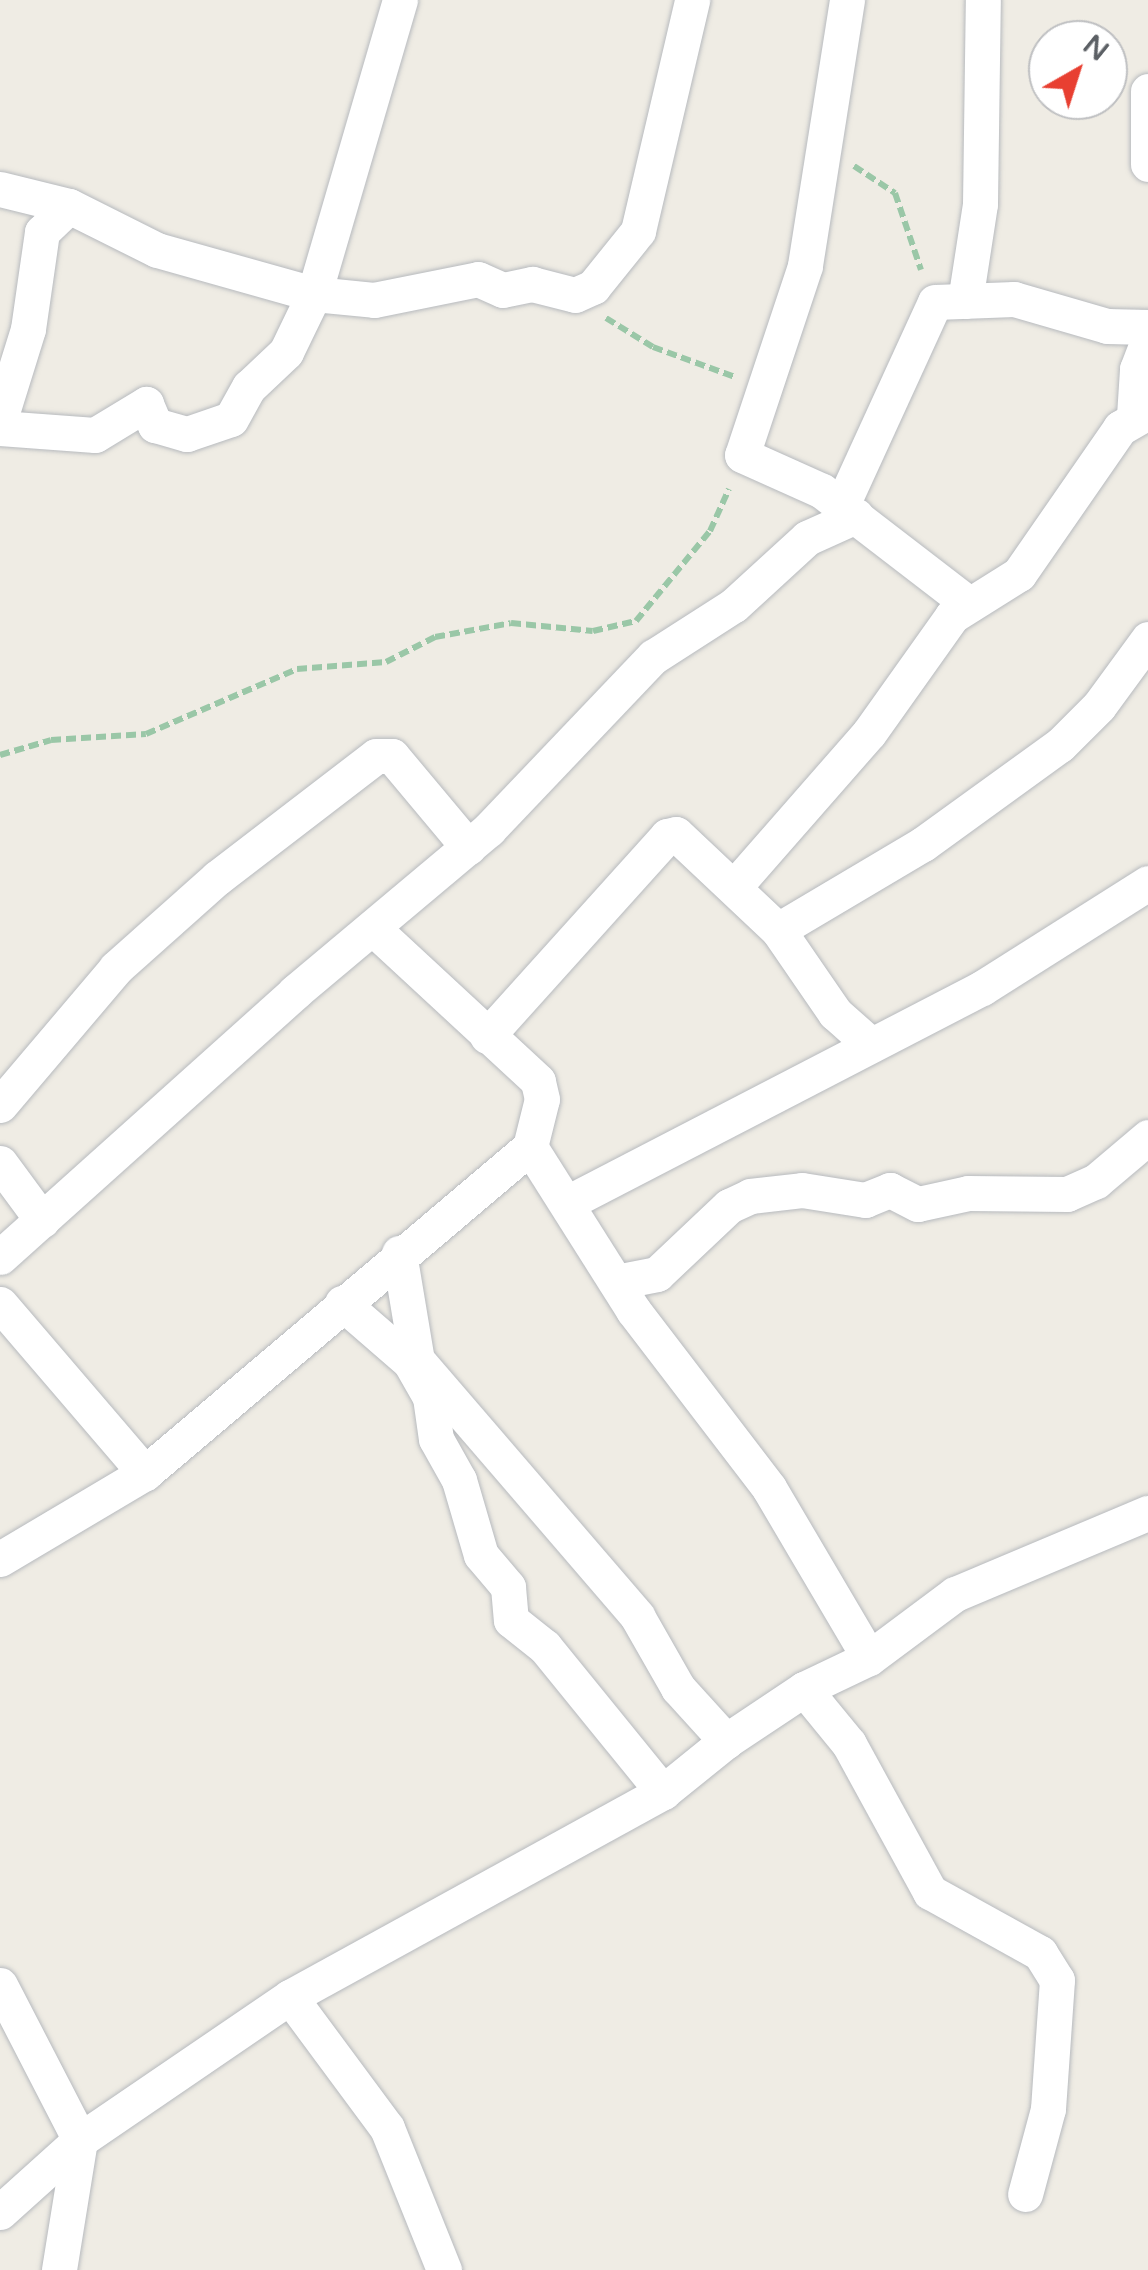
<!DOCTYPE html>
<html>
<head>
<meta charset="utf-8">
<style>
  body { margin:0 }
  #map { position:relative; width:1148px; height:2270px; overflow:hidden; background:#efece4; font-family:"Varela Round",sans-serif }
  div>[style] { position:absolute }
  .path>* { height:6px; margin-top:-3px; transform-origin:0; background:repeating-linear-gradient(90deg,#9ac7a7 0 10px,transparent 0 15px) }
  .roads { filter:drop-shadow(0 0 2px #b7babe) drop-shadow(0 0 2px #b7babe) }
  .street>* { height:35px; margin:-17.5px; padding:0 17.5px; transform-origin:17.5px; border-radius:17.5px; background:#fff }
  span { translate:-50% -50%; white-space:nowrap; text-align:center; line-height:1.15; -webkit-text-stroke:9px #fff; paint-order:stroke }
  .north { position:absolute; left:1028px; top:20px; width:100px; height:100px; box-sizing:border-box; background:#fff; border:2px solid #bebfc1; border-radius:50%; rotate:39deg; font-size:28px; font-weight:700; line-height:40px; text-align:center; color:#5c6065 }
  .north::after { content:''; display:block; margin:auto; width:35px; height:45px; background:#e83f31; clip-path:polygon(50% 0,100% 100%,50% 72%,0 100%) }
</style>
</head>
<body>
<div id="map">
  <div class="path">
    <div style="left:854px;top:166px;width:49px;rotate:33.4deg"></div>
    <div style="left:895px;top:193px;width:81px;rotate:71.3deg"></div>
    <div style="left:606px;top:318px;width:55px;rotate:31.7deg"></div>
    <div style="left:653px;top:347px;width:87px;rotate:20.1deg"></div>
    <div style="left:0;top:755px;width:53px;rotate:-16.4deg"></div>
    <div style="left:51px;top:740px;width:95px;rotate:-3.6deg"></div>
    <div style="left:146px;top:734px;width:164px;rotate:-23.3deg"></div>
    <div style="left:297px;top:669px;width:89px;rotate:-4.5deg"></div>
    <div style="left:386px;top:662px;width:55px;rotate:-27deg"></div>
    <div style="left:435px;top:637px;width:77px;rotate:-10.4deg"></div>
    <div style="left:511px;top:623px;width:82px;rotate:5.6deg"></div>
    <div style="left:593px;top:631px;width:44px;rotate:-13.1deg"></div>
    <div style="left:636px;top:621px;width:117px;rotate:-50.6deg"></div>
    <div style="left:710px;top:531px;width:46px;rotate:-65.7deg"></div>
  </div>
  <div class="roads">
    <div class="street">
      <div style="left:847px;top:0;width:269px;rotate:99deg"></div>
      <div style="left:805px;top:266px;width:199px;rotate:108.4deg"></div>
      <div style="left:742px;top:455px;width:88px;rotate:24.2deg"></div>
      <div style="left:822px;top:491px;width:182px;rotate:37.6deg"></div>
      <div style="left:1148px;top:91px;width:73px;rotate:90deg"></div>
      <div style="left:0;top:189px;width:71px;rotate:13.8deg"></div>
      <div style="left:69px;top:206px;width:98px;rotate:26.6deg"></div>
      <div style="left:157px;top:250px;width:163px;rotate:15.7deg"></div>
      <div style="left:314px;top:294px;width:60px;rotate:5.7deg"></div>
      <div style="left:374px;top:300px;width:106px;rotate:-11.4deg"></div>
      <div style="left:478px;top:279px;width:27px;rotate:24deg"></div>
      <div style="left:503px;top:290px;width:30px;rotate:-12deg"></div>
      <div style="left:532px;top:284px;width:44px;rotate:14.3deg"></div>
      <div style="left:575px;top:295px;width:20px;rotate:-24deg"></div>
      <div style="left:593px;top:287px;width:72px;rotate:-51.2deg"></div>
      <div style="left:638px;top:231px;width:237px;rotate:-76.8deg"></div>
      <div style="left:965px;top:301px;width:98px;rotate:-81.2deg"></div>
      <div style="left:980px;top:204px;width:204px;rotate:-89.2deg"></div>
      <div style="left:1134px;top:416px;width:47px;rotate:-86.3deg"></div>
      <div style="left:1137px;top:369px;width:31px;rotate:-69deg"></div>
      <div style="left:0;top:419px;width:94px;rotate:-72.7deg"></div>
      <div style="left:28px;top:329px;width:98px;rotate:-81.8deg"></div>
      <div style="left:42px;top:232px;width:37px;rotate:-44deg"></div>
      <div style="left:0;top:428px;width:95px;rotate:4.2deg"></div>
      <div style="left:95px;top:435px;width:60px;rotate:-31.3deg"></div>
      <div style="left:146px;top:404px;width:23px;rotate:67deg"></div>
      <div style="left:155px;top:425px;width:33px;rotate:16deg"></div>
      <div style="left:187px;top:434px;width:46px;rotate:-18.8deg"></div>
      <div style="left:231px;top:419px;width:37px;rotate:-61deg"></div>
      <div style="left:249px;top:387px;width:51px;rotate:-43.4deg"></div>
      <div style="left:286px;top:352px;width:64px;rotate:-64.2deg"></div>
      <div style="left:314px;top:294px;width:306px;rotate:-73.7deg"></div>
      <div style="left:842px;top:505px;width:223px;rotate:-65.4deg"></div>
      <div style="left:935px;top:302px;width:79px;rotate:-2.2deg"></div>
      <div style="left:1014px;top:299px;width:97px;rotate:16.2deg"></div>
      <div style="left:1107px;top:326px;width:41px;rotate:1.4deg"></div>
      <div style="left:735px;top:886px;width:203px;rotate:-48.8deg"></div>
      <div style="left:869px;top:733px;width:143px;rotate:-54.6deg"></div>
      <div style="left:952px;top:616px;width:79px;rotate:-32.1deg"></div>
      <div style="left:1019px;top:574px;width:178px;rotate:-55.3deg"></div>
      <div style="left:1120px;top:428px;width:32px;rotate:-30deg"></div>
      <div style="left:778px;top:930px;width:169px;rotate:-30.7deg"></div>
      <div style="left:923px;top:844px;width:169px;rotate:-35.9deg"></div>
      <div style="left:1060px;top:745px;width:55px;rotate:-45deg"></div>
      <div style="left:1099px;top:706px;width:83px;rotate:-53.8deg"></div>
      <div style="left:487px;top:1036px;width:269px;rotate:-48deg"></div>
      <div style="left:667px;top:836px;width:9px;rotate:-13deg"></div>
      <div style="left:676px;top:834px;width:140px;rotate:43.3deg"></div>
      <div style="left:778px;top:930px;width:101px;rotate:55.5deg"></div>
      <div style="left:835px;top:1013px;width:48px;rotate:41.6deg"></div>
      <div style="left:0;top:1105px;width:180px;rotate:-49.7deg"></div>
      <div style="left:116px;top:968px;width:135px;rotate:-41.7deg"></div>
      <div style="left:217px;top:878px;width:200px;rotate:-37.5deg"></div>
      <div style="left:376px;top:756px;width:16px"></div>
      <div style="left:392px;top:756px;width:119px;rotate:50.1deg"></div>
      <div style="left:530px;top:1147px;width:193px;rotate:57.7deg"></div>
      <div style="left:633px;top:1310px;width:224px;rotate:52.6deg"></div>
      <div style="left:769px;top:1488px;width:197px;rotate:59.5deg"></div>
      <div style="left:0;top:1163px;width:71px;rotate:53.6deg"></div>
      <div style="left:569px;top:1202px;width:465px;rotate:-27.4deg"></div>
      <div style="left:982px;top:988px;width:196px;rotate:-32.3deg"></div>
      <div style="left:399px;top:1253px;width:109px;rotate:80.5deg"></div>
      <div style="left:417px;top:1360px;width:338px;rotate:49.3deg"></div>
      <div style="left:637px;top:1616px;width:83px;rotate:60.3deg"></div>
      <div style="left:678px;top:1688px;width:72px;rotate:47.8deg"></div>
      <div style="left:0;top:1257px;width:397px;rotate:-41.9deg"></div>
      <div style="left:295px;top:992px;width:253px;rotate:-40deg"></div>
      <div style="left:489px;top:829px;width:238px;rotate:-46.4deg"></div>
      <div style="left:653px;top:657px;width:96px;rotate:-32.7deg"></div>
      <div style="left:734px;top:605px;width:99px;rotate:-42.5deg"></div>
      <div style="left:807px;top:538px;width:54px;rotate:-24.2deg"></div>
      <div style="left:616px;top:1282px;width:42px;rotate:-11deg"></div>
      <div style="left:657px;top:1274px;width:99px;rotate:-43.4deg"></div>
      <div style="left:729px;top:1206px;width:23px;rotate:-25deg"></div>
      <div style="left:750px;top:1196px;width:52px;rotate:-6.6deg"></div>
      <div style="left:802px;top:1190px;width:64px;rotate:9deg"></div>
      <div style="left:865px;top:1200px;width:27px;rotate:-22deg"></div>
      <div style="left:890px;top:1190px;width:31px;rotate:27deg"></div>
      <div style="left:918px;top:1204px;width:51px;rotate:-12.4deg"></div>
      <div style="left:968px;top:1193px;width:99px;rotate:0.6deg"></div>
      <div style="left:1067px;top:1194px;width:32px;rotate:-24deg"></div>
      <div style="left:1096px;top:1181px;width:68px;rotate:-40.2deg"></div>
      <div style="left:342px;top:1303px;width:90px;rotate:40.9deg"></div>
      <div style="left:410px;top:1362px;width:40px;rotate:60.3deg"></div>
      <div style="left:430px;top:1397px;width:42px;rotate:81.9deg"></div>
      <div style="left:436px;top:1439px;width:47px;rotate:60.7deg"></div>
      <div style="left:459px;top:1480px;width:78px;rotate:73.7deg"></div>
      <div style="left:481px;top:1555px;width:42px;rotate:49.8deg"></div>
      <div style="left:508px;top:1587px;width:33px;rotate:85deg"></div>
      <div style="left:511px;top:1620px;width:43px;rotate:38.5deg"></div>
      <div style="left:545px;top:1647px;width:187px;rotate:50.9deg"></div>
      <div style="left:0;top:1304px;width:223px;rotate:49.4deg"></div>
      <div style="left:0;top:1559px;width:169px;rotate:-30.7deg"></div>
      <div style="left:145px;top:1473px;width:504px;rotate:-40.26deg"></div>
      <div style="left:530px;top:1147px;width:49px;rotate:-76deg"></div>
      <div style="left:542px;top:1099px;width:18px;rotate:-103deg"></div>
      <div style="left:538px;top:1081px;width:224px;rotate:-137.2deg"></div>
      <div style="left:804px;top:1689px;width:71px;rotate:50.7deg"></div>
      <div style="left:849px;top:1744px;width:169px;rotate:61.3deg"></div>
      <div style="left:930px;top:1892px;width:126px;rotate:29deg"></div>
      <div style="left:1040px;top:1953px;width:32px;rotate:58deg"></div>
      <div style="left:1057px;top:1980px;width:129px;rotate:94deg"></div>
      <div style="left:1048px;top:2109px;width:88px;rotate:105.1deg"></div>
      <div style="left:0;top:1985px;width:174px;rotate:62.7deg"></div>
      <div style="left:80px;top:2140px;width:132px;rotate:99.2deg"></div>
      <div style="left:290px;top:1997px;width:163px;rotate:53.5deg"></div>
      <div style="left:387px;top:2128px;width:153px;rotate:68.1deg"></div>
      <div style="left:0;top:2212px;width:108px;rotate:-42deg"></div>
      <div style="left:80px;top:2140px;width:254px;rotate:-34.3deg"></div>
      <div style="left:290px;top:1997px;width:426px;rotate:-28.8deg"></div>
      <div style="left:663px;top:1792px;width:81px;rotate:-39deg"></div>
      <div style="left:726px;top:1741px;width:94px;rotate:-33.7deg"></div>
      <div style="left:804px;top:1689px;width:72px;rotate:-25.5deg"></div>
      <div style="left:869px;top:1658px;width:107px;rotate:-36.7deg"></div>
      <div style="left:955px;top:1594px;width:209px;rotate:-22.8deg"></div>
    </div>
  </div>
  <div class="north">N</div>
</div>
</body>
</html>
